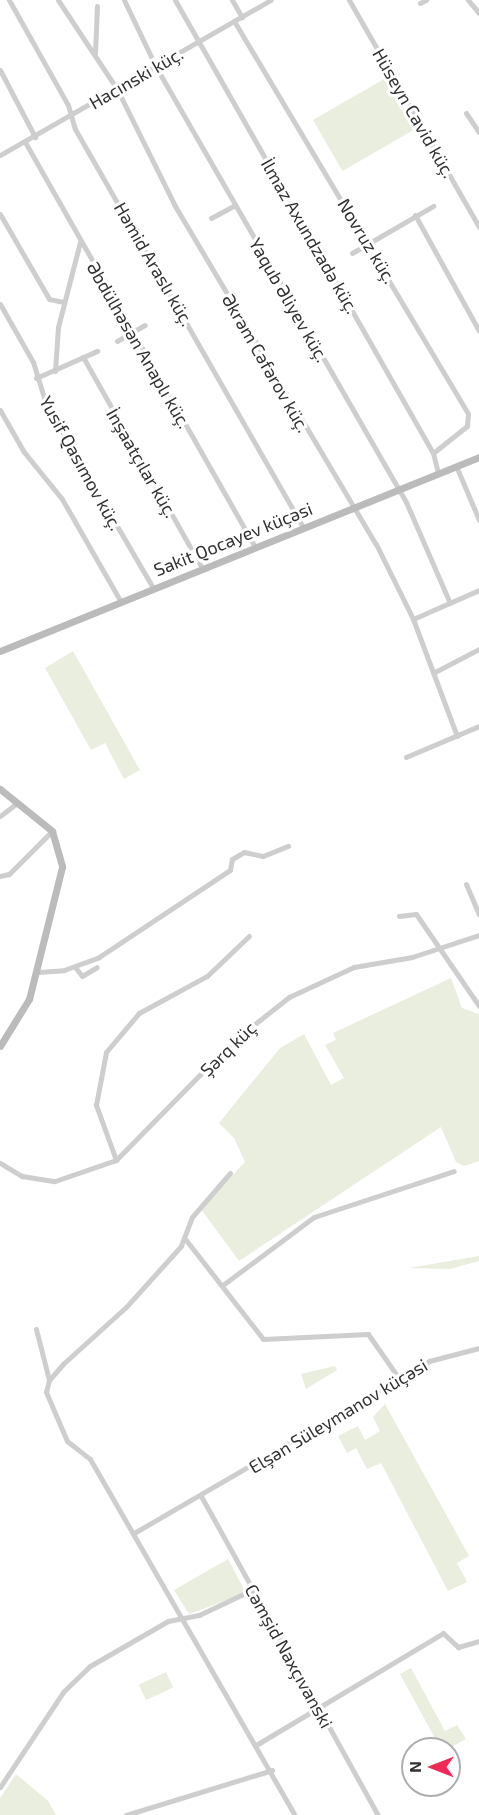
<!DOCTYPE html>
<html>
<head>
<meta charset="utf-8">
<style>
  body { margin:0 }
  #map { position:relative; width:479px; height:1815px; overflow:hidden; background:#fff; font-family:"Exo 2",sans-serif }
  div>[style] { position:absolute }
  .green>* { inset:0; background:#e9eede; transform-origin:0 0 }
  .street>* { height:5px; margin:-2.5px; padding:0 2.5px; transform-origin:2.5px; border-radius:2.5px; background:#cecece }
  .secondary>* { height:7px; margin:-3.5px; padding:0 3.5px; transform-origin:3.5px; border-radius:3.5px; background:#bbb }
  span { translate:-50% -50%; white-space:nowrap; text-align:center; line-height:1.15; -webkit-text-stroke:6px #fff; paint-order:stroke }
  .street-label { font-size:18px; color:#313131 }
  .north { position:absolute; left:401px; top:1737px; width:60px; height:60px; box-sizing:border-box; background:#fff; border:2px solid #adadad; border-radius:50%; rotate:270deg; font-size:16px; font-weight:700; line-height:24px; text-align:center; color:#313131 }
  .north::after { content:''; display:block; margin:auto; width:21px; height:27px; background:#f12957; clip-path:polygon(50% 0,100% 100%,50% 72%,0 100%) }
</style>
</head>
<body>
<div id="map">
  <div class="green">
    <div style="left:384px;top:79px;width:59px;height:82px;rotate:60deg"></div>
    <div style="clip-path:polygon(73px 651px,140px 770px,124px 779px,105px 743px,91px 750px,45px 668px)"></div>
    <div style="clip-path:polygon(451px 978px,462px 1008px,479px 1014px,479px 1161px,464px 1166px,456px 1162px,441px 1127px,239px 1261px,201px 1209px,245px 1162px,234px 1138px,219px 1123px,280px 1048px,304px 1034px,331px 1085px,344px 1078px,325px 1045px,336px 1040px,333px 1033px)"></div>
    <div style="clip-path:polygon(479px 1256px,479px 1261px,450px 1269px,409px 1268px)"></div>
    <div style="clip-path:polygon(335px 1366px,337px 1370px,306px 1389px,301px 1374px)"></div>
    <div style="clip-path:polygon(385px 1404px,469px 1556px,457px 1563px,467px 1582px,448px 1591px,381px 1463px,367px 1469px,356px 1448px,347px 1453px,338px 1436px,358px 1426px,365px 1440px,380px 1431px,373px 1417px)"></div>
    <div style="clip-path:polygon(228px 1559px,246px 1593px,189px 1614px,174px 1590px)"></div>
    <div style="clip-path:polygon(411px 1668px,445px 1731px,457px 1725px,466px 1739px,448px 1749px,424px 1749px,437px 1742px,400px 1674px)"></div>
    <div style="left:166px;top:1672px;width:17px;height:30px;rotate:65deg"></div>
    <div style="clip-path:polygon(16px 1774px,48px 1801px,56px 1815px,0 1815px,0 1798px)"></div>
  </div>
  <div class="street">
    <div style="left:9px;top:0;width:120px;rotate:60.7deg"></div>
    <div style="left:68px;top:105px;width:25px;rotate:74deg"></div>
    <div style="left:75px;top:129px;width:459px;rotate:60.2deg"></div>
    <div style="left:58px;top:0;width:107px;rotate:56.5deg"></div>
    <div style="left:117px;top:89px;width:131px;rotate:63.6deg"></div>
    <div style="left:175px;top:206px;width:393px;rotate:59.3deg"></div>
    <div style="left:376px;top:544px;width:84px;rotate:63.7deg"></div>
    <div style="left:413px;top:619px;width:125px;rotate:69.4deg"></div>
    <div style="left:124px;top:0;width:74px;rotate:64.5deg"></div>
    <div style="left:156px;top:67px;width:502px;rotate:60.11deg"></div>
    <div style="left:406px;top:502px;width:110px;rotate:66.5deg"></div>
    <div style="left:175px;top:0;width:521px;rotate:60.34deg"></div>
    <div style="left:433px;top:453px;width:21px;rotate:76deg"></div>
    <div style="left:232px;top:0;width:20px;rotate:60deg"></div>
    <div style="left:349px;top:0;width:262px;rotate:60.2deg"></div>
    <div style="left:468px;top:0;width:17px;rotate:50deg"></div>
    <div style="left:420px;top:3px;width:7px;rotate:-27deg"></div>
    <div style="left:234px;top:21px;width:457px;rotate:59.2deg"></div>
    <div style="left:468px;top:414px;width:12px;rotate:95deg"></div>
    <div style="left:467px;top:426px;width:43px;rotate:141.5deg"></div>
    <div style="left:95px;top:53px;width:47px;rotate:-87.6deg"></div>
    <div style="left:0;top:70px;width:76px;rotate:62.4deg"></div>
    <div style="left:466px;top:113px;width:23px;rotate:56deg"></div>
    <div style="left:25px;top:142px;width:466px;rotate:60.4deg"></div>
    <div style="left:0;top:155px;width:312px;rotate:-29.8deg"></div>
    <div style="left:0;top:214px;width:98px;rotate:60deg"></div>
    <div style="left:49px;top:299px;width:14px;rotate:12deg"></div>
    <div style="left:415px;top:215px;width:132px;rotate:61.1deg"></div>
    <div style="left:211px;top:218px;width:27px;rotate:-28deg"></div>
    <div style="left:352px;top:253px;width:94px;rotate:-30.1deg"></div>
    <div style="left:0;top:304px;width:67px;rotate:60.4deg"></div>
    <div style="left:33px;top:362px;width:44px;rotate:72.8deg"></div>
    <div style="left:46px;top:404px;width:213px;rotate:59.8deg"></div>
    <div style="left:117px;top:341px;width:32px;rotate:-30deg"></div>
    <div style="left:83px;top:357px;width:242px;rotate:60.6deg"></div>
    <div style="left:55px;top:371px;width:44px;rotate:-86.1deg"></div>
    <div style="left:58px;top:327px;width:88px;rotate:-75.5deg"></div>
    <div style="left:36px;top:378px;width:67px;rotate:-23.9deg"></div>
    <div style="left:0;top:410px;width:48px;rotate:60.3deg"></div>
    <div style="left:24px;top:452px;width:60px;rotate:51deg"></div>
    <div style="left:62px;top:499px;width:119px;rotate:60.2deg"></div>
    <div style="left:456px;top:466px;width:59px;rotate:66.9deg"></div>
    <div style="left:413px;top:619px;width:72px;rotate:-23.7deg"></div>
    <div style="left:433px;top:673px;width:52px;rotate:-27.6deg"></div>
    <div style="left:406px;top:757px;width:79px;rotate:-23deg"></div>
    <div style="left:0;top:816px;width:21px;rotate:-37deg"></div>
    <div style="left:0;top:876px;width:9px;rotate:-13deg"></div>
    <div style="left:9px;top:874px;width:61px;rotate:-45deg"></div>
    <div style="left:466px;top:884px;width:33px;rotate:67deg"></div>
    <div style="left:399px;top:916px;width:17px;rotate:-7deg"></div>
    <div style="left:416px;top:914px;width:112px;rotate:55.6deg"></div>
    <div style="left:75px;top:967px;width:11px;rotate:52deg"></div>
    <div style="left:82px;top:976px;width:17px;rotate:-31deg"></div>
    <div style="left:38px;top:972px;width:26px;rotate:-4deg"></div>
    <div style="left:64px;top:970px;width:37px;rotate:-20deg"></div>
    <div style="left:99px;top:957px;width:157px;rotate:-33.6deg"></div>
    <div style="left:230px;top:870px;width:11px;rotate:-80deg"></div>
    <div style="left:232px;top:859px;width:14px;rotate:-30deg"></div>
    <div style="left:244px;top:852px;width:19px;rotate:12deg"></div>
    <div style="left:263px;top:856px;width:27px;rotate:-22deg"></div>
    <div style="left:116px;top:1160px;width:59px;rotate:-110deg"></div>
    <div style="left:96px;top:1105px;width:54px;rotate:-79.3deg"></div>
    <div style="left:106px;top:1052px;width:51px;rotate:-49.8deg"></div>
    <div style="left:139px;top:1013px;width:77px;rotate:-28.6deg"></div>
    <div style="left:207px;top:976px;width:58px;rotate:-43.6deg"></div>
    <div style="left:0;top:1163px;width:26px;rotate:31deg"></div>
    <div style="left:22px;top:1176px;width:33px;rotate:9deg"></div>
    <div style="left:55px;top:1181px;width:65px;rotate:-19deg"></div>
    <div style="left:116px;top:1160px;width:165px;rotate:-45.5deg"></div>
    <div style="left:232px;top:1042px;width:73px;rotate:-38.3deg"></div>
    <div style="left:289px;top:997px;width:72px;rotate:-24.8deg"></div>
    <div style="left:354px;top:967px;width:59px;rotate:-9.8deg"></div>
    <div style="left:412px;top:957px;width:71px;rotate:-18.2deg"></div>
    <div style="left:230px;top:1173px;width:58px;rotate:130.8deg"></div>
    <div style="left:192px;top:1217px;width:31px;rotate:111deg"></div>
    <div style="left:181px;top:1246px;width:82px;rotate:132deg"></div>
    <div style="left:126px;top:1307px;width:85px;rotate:137.9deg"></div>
    <div style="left:63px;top:1364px;width:21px;rotate:131deg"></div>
    <div style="left:49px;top:1380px;width:12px;rotate:104deg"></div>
    <div style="left:46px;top:1392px;width:53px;rotate:66.8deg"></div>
    <div style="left:67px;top:1441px;width:29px;rotate:38deg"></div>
    <div style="left:90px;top:1459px;width:411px;rotate:60.1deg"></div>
    <div style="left:186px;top:1240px;width:125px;rotate:52.1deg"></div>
    <div style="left:263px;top:1339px;width:105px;rotate:-2.7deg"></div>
    <div style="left:368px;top:1334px;width:52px;rotate:55.1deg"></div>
    <div style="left:224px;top:1284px;width:112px;rotate:-36.7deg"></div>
    <div style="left:314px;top:1217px;width:147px;rotate:-18.2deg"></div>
    <div style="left:36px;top:1329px;width:53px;rotate:75.7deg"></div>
    <div style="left:201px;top:1496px;width:365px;rotate:61deg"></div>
    <div style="left:134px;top:1533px;width:341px;rotate:-30.2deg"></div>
    <div style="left:429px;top:1361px;width:52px;rotate:-14.6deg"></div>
    <div style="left:256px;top:1745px;width:218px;rotate:-30.9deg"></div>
    <div style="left:443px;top:1633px;width:21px;rotate:43deg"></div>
    <div style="left:458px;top:1647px;width:22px;rotate:-16deg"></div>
    <div style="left:0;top:1787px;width:114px;rotate:-56.4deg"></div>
    <div style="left:63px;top:1692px;width:37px;rotate:-44deg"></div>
    <div style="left:90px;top:1666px;width:90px;rotate:-30deg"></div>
    <div style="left:168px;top:1621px;width:32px;rotate:-11deg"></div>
    <div style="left:199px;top:1615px;width:59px;rotate:-25.3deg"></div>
    <div style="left:126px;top:1815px;width:153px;rotate:-17.1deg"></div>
  </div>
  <div class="secondary">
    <div style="left:0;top:651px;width:517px;rotate:-22.05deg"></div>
    <div style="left:0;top:789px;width:67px;rotate:38.9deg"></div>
    <div style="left:52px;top:831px;width:37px;rotate:74deg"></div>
    <div style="left:62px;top:867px;width:136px;rotate:104deg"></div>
    <div style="left:29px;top:999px;width:55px;rotate:121.7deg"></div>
  </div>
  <div class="street-label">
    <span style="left:136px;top:78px;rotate:-30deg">Hacınski küç.</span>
    <span style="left:414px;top:113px;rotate:60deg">Hüseyn Cavid küç.</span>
    <span style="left:310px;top:236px;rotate:60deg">İlmaz Axundzadə küç.</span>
    <span style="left:367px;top:241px;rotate:59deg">Novruz küç.</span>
    <span style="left:154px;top:264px;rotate:60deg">Həmid Araslı küç.</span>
    <span style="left:289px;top:300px;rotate:60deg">Yaqub Əliyev küç.</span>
    <span style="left:139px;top:345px;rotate:60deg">Əbdülhəsən Anaplı küç.</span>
    <span style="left:266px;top:363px;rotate:60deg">Əkrəm Cəfərov küç.</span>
    <span style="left:81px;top:463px;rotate:61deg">Yusif Qasımov küç.</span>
    <span style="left:142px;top:463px;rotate:60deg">İnşaatçılar küç.</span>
    <span style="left:233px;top:539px;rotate:-22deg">Sakit Qocayev küçəsi</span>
    <span style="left:228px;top:1049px;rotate:-44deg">Şərq küç</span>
    <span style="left:338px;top:1416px;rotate:-31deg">Elşən Süleymanov küçəsi</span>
    <span style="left:289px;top:1656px;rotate:61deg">Cəmşid Naxçıvanski</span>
  </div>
  <div class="north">N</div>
</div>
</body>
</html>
